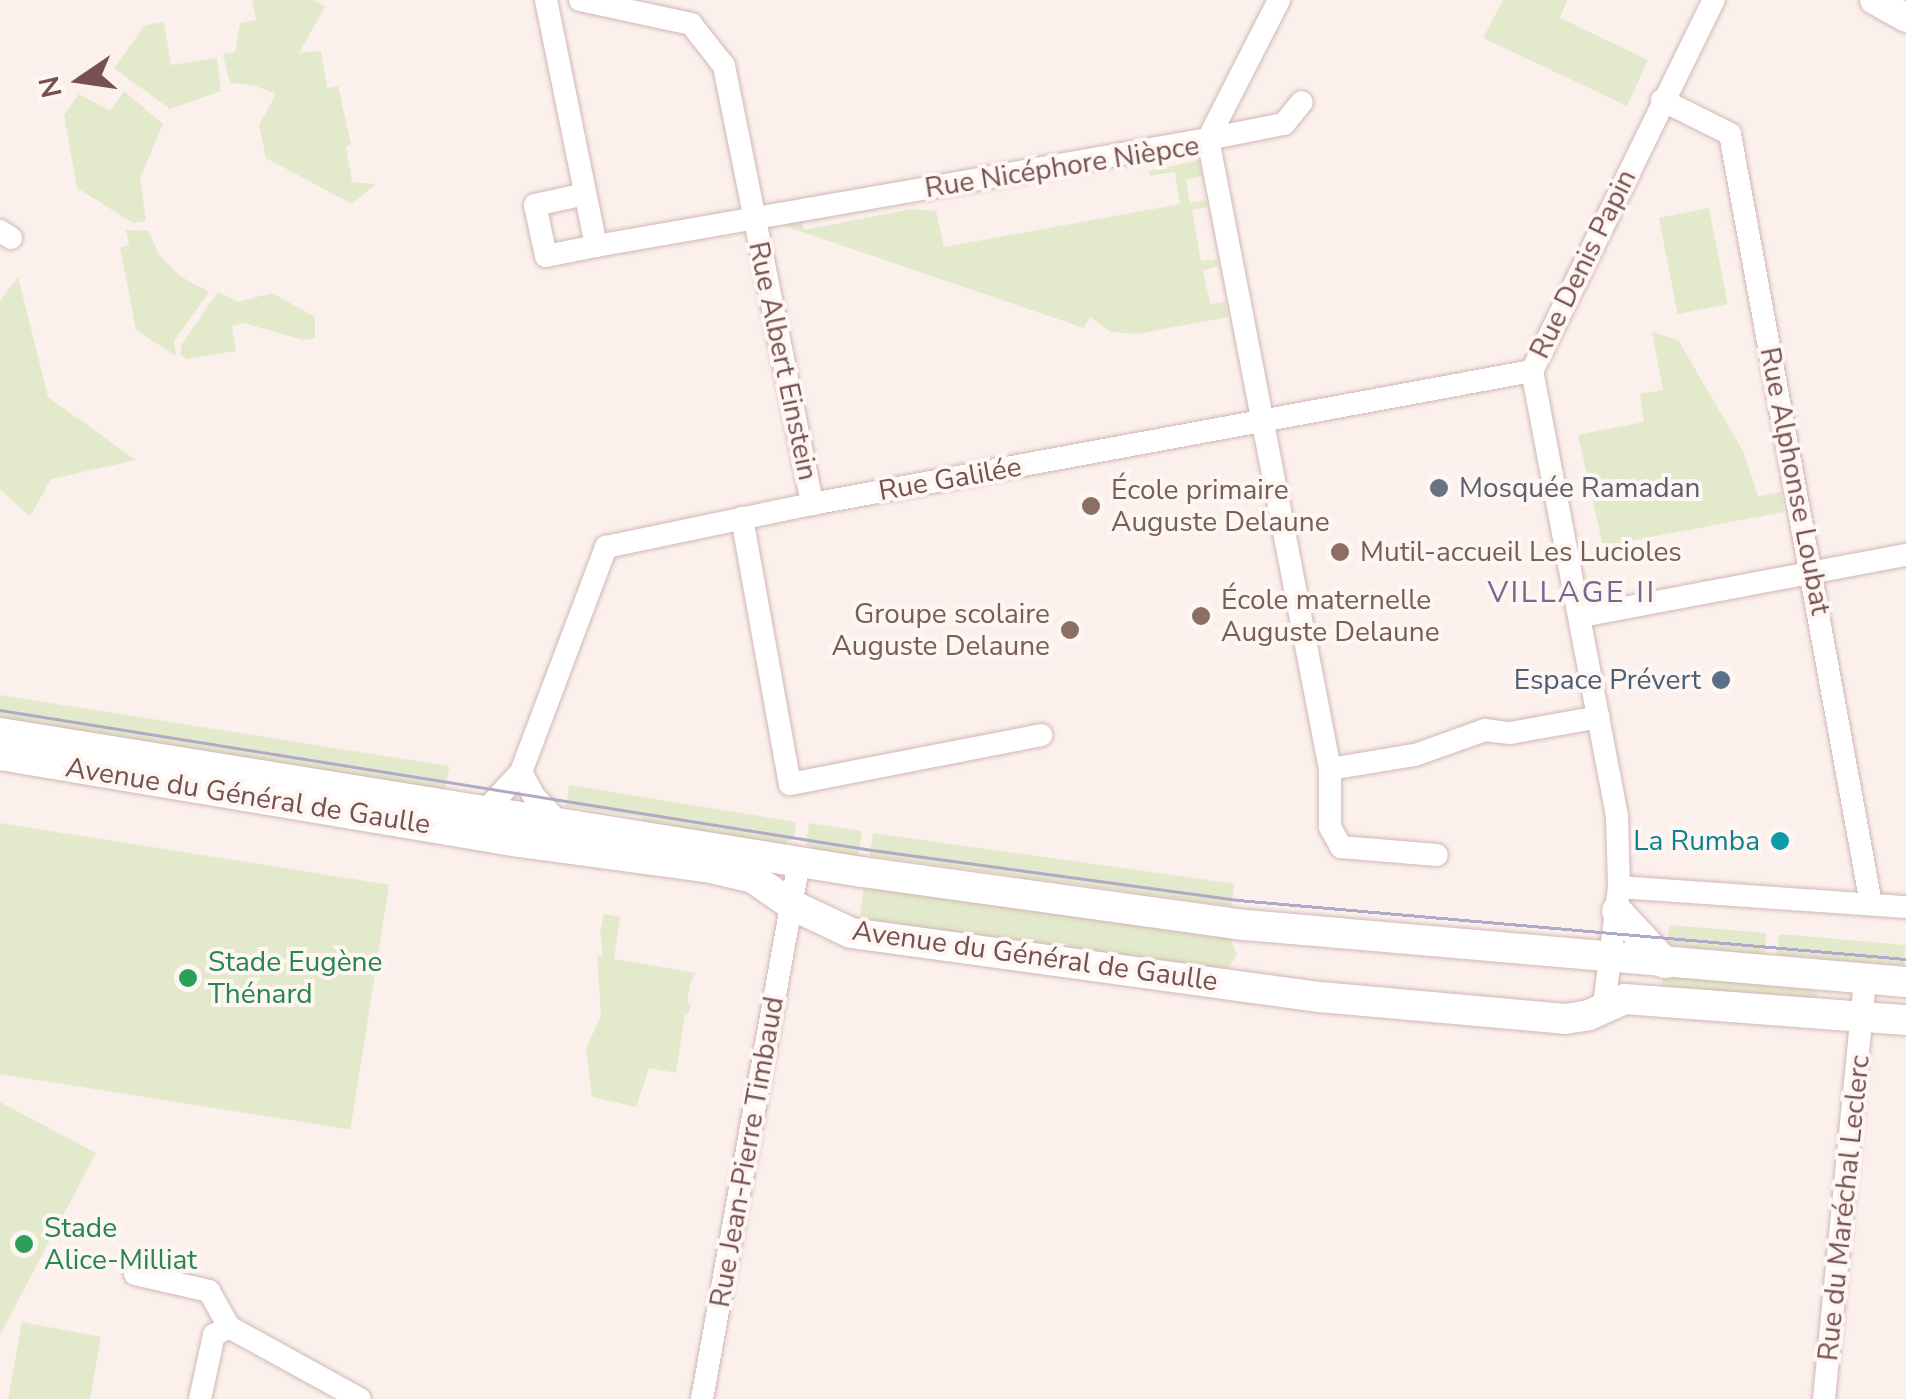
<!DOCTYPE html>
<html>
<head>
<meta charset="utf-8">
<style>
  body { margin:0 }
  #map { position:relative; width:1906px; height:1399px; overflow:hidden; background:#fcf0ed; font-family:"Nunito Sans",sans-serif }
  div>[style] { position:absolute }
  .green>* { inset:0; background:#e3e9cb; transform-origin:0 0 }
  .roads { filter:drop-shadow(0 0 2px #d1b7b5) drop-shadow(0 0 2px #d1b7b5) }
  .minor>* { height:22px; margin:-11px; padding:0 11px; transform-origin:11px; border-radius:11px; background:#fff }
  .tertiary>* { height:28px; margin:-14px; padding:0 14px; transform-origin:14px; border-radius:14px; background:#fff }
  .secondary>* { height:30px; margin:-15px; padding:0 15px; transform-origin:15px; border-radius:15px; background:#fff }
  .tram>* { height:2.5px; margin:-1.25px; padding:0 1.25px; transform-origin:1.25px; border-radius:1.25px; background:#afaac7 }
  .dots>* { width:28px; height:28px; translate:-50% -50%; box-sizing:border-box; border:5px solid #fef6f3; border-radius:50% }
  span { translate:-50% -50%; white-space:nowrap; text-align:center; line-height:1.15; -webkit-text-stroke:8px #fef6f3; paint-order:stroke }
  .street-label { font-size:28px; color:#775050 }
  .worship-label { font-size:28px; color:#5b616d }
  .left { translate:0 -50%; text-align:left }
  .education-label { font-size:28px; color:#785e54 }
  .right { translate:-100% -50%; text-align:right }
  .service-label { font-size:28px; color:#4e5e75 }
  .culture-label { font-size:28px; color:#0d838f }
  .leisure-label { font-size:28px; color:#27864d }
  .neighbourhood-label { font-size:30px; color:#756891; letter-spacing:2.5px }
  .north { position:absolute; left:30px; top:30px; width:100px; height:100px; -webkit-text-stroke:8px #fef6f3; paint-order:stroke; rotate:257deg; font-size:28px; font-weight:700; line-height:40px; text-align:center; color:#775050 }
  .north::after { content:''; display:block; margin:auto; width:35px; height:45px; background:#775050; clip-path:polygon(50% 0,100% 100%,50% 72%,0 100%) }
</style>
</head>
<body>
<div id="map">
  <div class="green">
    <div style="clip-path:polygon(252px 0,314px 0,325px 7px,299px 53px,321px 51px,327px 88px,338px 86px,351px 144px,346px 146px,352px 182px,376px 184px,352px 204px,266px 158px,259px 125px,276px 94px,253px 85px,230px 83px,223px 54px,235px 52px,240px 23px,256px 20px)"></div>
    <div style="clip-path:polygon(1503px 0,1567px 0,1560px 18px,1648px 60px,1627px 106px,1483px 38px)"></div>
    <div style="clip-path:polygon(164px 22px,171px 65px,217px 58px,221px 91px,170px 109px,114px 68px,145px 25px)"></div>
    <div style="clip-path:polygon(124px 91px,163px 124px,140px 178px,146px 221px,133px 223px,77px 188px,64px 115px,79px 94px,110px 111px)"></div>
    <div style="clip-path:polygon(1198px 160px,1202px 176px,1186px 180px,1190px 203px,1206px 200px,1207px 207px,1192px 210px,1201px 261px,1217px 259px,1218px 266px,1203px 270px,1210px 304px,1225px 302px,1228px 317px,1137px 334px,1111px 332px,1090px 317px,1084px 328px,785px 226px,784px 219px,801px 216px,804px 230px,912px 209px,936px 211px,944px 247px,1180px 204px,1175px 172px,1150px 176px,1149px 171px)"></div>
    <div style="left:1709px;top:208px;width:98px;height:51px;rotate:79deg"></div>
    <div style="clip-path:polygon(126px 230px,148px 231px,160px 256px,180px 276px,209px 292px,174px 341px,176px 356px,136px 330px,120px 247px,129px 245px)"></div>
    <div style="clip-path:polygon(18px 277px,48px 397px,136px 460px,51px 479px,30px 517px,0 489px,0 301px)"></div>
    <div style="clip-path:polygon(218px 292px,238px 302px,272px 293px,315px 317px,315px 338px,303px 340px,244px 323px,232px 326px,236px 351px,187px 359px,180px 354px,182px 344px)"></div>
    <div style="clip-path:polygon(1652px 332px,1678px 340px,1743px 451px,1758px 496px,1781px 492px,1784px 512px,1603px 546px,1578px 435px,1644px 422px,1640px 394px,1663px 390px)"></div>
    <div style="left:0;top:695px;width:455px;height:32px;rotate:9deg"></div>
    <div style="clip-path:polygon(569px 785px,796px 822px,794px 840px,787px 840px,786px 851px,643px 829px,643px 817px,566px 806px)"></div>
    <div style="left:0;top:823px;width:394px;height:248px;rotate:9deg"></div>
    <div style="clip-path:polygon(809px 823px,862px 831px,857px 862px,812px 855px,813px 846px,806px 845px)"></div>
    <div style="left:873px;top:833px;width:365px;height:23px;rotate:8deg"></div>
    <div style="clip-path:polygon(865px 878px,1228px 934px,1237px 955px,1224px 974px,858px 928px)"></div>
    <div style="clip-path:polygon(604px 914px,620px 917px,614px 959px,696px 973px,691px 981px,687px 1002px,691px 1004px,689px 1013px,685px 1013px,676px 1073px,649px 1068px,636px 1107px,592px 1097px,586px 1049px,601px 1015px,597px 956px,603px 955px,600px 932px)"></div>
    <div style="clip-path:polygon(1669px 925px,1766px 933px,1765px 964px,1745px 961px,1724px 951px,1668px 945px)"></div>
    <div style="left:1779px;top:934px;width:127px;height:21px;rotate:5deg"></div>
    <div style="left:1663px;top:971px;width:155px;height:23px;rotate:4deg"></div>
    <div style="clip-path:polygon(0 1102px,96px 1153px,0 1335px)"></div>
    <div style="clip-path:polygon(22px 1322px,101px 1337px,90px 1399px,8px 1399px)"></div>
  </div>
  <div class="roads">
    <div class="minor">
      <div style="left:546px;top:0;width:251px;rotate:78.5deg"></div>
      <div style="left:596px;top:246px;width:621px;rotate:-9.92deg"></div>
      <div style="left:1208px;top:139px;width:642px;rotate:79.04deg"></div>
      <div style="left:1330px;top:769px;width:86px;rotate:-9.4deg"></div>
      <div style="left:1415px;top:755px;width:74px;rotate:-19.7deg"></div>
      <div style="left:1485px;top:730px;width:25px;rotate:7deg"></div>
      <div style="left:1510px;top:733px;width:90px;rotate:-10.2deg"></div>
      <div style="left:580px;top:0;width:114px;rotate:12.2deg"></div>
      <div style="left:691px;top:24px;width:53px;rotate:51.8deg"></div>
      <div style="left:724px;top:66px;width:447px;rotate:78.6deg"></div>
      <div style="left:1662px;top:100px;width:76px;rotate:26.6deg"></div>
      <div style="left:1730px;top:134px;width:783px;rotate:79.62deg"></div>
      <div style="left:1208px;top:139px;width:156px;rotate:-62.9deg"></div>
      <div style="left:1208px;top:139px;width:77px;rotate:-11.2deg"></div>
      <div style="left:1284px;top:124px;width:28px;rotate:-51deg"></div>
      <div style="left:585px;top:194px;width:51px;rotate:167.6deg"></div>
      <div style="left:535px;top:205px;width:52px;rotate:77.8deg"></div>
      <div style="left:546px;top:256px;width:51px;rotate:-11.3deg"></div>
      <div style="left:0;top:231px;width:13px;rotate:32deg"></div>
      <div style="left:742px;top:518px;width:270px;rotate:79.8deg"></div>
      <div style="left:790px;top:784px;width:256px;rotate:-11deg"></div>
      <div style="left:1582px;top:616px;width:330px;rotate:-10.7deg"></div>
      <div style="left:1330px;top:769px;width:58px;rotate:90deg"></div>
      <div style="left:1330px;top:827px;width:23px;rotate:61deg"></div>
      <div style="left:1341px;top:847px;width:96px;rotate:4.8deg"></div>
      <div style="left:521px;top:772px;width:26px;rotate:62deg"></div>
      <div style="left:533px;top:795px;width:40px;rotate:47deg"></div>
      <div style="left:482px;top:820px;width:7px;rotate:-82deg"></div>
      <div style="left:483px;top:813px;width:56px;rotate:-47.2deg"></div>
      <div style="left:521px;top:772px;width:241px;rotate:-69.3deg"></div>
      <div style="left:606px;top:547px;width:210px;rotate:-11.8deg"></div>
      <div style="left:812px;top:504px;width:732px;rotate:-10.47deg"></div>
      <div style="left:1619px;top:887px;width:288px;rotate:4deg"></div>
      <div style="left:1604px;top:1006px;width:120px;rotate:-82.8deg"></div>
      <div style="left:1619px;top:887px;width:71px;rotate:-91.6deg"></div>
      <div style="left:1617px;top:816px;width:453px;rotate:-100.8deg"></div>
      <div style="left:1532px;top:371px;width:413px;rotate:-63.9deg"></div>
      <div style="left:135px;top:1274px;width:76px;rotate:12.9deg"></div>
      <div style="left:209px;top:1291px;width:41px;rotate:60.9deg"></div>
      <div style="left:200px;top:1399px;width:66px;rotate:-77.7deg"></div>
      <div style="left:214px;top:1335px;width:17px;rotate:-28deg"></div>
      <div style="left:229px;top:1327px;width:149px;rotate:28.8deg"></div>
      <div style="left:702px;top:1399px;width:546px;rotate:-79.76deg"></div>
      <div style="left:1824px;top:1399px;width:422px;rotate:-84.4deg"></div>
    </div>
    <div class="tertiary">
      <div style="left:1874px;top:0;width:37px;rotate:29deg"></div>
    </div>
    <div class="secondary">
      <div style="left:0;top:733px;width:873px;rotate:9.16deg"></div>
      <div style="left:862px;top:872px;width:388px;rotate:7.9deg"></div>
      <div style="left:1246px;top:925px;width:662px;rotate:4.94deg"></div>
      <div style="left:0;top:755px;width:526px;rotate:9.52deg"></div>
      <div style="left:519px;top:842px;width:194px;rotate:7.7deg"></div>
      <div style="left:711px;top:868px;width:43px;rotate:13.4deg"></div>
      <div style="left:753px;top:878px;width:47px;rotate:34.7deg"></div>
      <div style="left:792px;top:905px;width:65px;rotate:25.4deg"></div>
      <div style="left:851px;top:933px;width:473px;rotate:7.8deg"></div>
      <div style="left:1320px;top:997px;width:246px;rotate:5.1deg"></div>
      <div style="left:1565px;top:1019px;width:24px;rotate:-9deg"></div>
      <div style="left:1589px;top:1015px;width:39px;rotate:-24deg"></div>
      <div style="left:1625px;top:999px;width:282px;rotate:4.3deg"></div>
      <div style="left:1617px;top:911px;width:71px;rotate:47.3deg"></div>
    </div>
  </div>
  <div class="tram">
    <div style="left:0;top:710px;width:876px;rotate:9.13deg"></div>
    <div style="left:865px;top:849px;width:376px;rotate:7.8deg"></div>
    <div style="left:1238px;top:900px;width:671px;rotate:5.05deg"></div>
  </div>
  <div class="dots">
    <div style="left:1439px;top:488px;background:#6b7280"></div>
    <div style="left:1091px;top:506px;background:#8d6e63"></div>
    <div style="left:1340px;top:552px;background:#8d6e63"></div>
    <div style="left:1201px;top:616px;background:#8d6e63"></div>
    <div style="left:1070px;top:630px;background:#8d6e63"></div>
    <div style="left:1721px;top:680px;background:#5c6f8a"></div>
    <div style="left:1780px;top:841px;background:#0f9aa8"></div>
    <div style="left:188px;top:978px;background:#2e9e5b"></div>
    <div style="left:24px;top:1244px;background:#2e9e5b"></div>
  </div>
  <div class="street-label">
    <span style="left:1062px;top:167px;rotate:-9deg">Rue Nicéphore Nièpce</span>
    <span style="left:1583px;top:264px;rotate:-64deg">Rue Denis Papin</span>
    <span style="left:783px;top:361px;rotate:78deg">Rue Albert Einstein</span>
    <span style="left:950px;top:479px;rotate:-10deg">Rue Galilée</span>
    <span style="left:1795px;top:481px;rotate:79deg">Rue Alphonse Loubat</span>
    <span style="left:248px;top:796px;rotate:9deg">Avenue du Général de Gaulle</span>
    <span style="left:1035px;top:956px;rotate:8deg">Avenue du Général de Gaulle</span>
    <span style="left:747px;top:1152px;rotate:-80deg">Rue Jean-Pierre Timbaud</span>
    <span style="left:1844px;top:1208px;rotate:-84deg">Rue du Maréchal Leclerc</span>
  </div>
  <div class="worship-label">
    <span class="left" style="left:1459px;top:488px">Mosquée Ramadan</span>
  </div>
  <div class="education-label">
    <span class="left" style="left:1111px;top:506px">École primaire<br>Auguste Delaune</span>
    <span class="left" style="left:1360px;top:552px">Mutil-accueil Les Lucioles</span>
    <span class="left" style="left:1221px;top:616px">École maternelle<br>Auguste Delaune</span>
    <span class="right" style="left:1050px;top:630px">Groupe scolaire<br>Auguste Delaune</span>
  </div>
  <div class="service-label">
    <span class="right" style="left:1701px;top:680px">Espace Prévert</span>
  </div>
  <div class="culture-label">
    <span class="right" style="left:1760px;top:841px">La Rumba</span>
  </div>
  <div class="leisure-label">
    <span class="left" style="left:208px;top:978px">Stade Eugène<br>Thénard</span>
    <span class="left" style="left:44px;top:1244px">Stade<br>Alice-Milliat</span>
  </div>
  <div class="neighbourhood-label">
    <span style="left:1572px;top:593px">VILLAGE II</span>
  </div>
  <div class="north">N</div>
</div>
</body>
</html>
